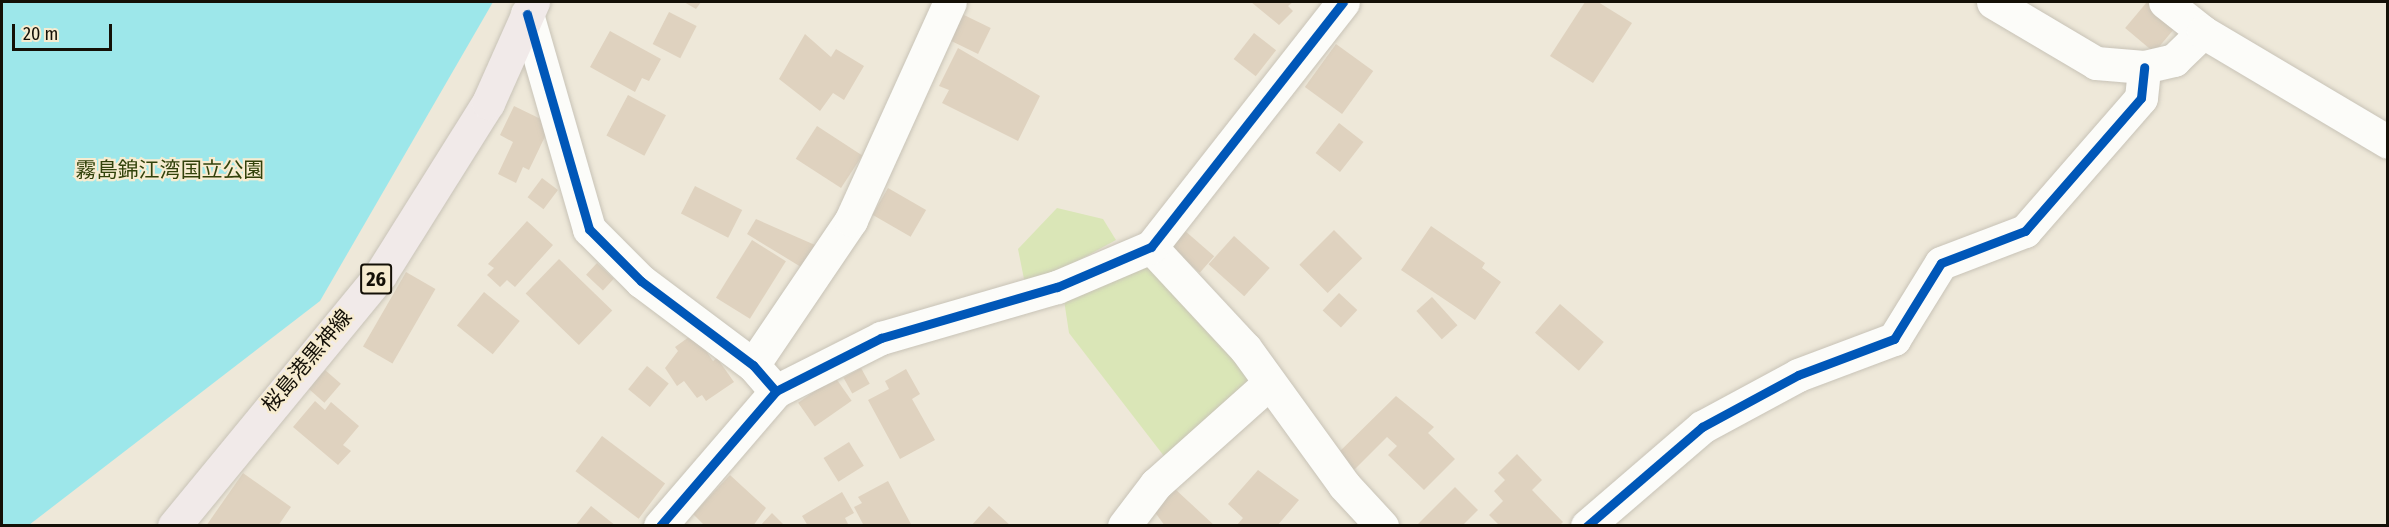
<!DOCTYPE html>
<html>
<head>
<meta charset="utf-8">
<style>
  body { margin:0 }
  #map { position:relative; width:2389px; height:527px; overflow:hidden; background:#eee8d9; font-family:"Fira Sans Condensed","Noto Sans JP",sans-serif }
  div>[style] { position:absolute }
  .green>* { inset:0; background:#dae6b7 }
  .water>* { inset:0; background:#9de7ea }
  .building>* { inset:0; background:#dfd2bf; transform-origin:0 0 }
  .roads { filter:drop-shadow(0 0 2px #c8c3b7) drop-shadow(0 0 2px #c8c3b7) }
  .minor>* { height:33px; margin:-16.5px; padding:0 16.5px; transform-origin:16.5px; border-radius:16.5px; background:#fcfcf9 }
  .major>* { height:33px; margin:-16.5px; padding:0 16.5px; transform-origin:16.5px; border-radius:16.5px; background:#f1eae9 }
  .cycleway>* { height:9px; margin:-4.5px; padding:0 4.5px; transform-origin:4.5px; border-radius:4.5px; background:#0057b8 }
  span { translate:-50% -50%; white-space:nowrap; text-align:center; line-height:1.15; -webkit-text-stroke:4.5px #f7ecd0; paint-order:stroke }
  .shield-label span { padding:2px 4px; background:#f7ecd0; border:2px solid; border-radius:4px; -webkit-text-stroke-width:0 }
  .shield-label { font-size:20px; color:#141007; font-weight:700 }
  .park-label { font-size:21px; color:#32420b }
  .street-label { font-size:21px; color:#141007 }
  .frame { position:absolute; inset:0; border:3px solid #141007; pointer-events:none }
  .scale { position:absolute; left:12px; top:24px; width:100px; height:27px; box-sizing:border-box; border:3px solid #141007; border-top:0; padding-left:8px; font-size:18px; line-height:21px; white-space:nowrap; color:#141007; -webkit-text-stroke:4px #f7ecd0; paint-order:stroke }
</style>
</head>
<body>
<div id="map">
  <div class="green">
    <div style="clip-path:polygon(1057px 208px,1103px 219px,1116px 240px,1026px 289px,1018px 249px)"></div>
    <div style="clip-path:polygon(1142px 265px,1156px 269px,1249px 377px,1237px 401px,1167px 460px,1069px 333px,1064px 300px)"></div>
  </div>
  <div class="water">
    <div style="clip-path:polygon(2px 2px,493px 2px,320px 301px,29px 525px,2px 525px)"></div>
  </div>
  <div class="building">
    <div style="clip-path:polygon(684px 2px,701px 2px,696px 9px)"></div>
    <div style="clip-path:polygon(1251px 2px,1293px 2px,1288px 6px,1293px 11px,1279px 25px)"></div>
    <div style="clip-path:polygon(1585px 2px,1598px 2px,1632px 23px,1593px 83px,1550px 56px)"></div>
    <div style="left:2147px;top:2px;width:38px;height:34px;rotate:40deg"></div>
    <div style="left:669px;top:12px;width:31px;height:36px;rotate:27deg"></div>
    <div style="left:962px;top:14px;width:32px;height:29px;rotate:26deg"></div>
    <div style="clip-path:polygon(610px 31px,661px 59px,649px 81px,642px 78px,635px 92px,590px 67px)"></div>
    <div style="left:1254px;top:33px;width:28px;height:33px;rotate:38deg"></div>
    <div style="clip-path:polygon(805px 34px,831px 57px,836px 49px,864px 66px,844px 100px,833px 93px,820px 111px,779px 79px)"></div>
    <div style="left:1336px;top:44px;width:46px;height:53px;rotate:36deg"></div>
    <div style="clip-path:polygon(958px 48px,1040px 96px,1018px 141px,942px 103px,949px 90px,939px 86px)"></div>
    <div style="left:628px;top:95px;width:43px;height:46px;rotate:28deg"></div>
    <div style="clip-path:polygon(514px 106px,551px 124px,529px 170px,523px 167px,516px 183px,498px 174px,513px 142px,500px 135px)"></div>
    <div style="left:1339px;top:123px;width:31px;height:38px;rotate:38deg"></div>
    <div style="left:817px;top:126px;width:54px;height:39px;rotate:33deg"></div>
    <div style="left:542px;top:178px;width:20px;height:24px;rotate:37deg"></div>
    <div style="left:695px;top:186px;width:53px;height:31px;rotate:27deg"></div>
    <div style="left:888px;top:188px;width:44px;height:31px;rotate:30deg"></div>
    <div style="clip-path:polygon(756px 219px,815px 245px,801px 267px,747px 234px)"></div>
    <div style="clip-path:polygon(527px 221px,553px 245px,515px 287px,507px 280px,500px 287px,487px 275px,494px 268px,488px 264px)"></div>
    <div style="clip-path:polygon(1431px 226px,1485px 263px,1482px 268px,1501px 282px,1475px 320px,1401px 270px)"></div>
    <div style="left:1184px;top:230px;width:40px;height:22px;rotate:41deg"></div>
    <div style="left:1334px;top:230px;width:40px;height:49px;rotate:45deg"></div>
    <div style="left:1234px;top:236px;width:48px;height:38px;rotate:42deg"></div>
    <div style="left:752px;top:240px;width:40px;height:68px;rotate:32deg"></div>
    <div style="left:559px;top:259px;width:74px;height:48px;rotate:44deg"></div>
    <div style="left:597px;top:263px;width:23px;height:16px;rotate:43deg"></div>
    <div style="left:406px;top:272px;width:34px;height:86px;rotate:30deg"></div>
    <div style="left:484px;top:292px;width:46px;height:43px;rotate:39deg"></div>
    <div style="left:1339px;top:293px;width:25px;height:24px;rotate:43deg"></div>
    <div style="left:1432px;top:297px;width:38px;height:21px;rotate:48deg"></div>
    <div style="left:1560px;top:304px;width:58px;height:38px;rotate:41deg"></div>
    <div style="clip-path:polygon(689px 337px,697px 338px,713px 361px,717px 358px,734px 382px,706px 401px,702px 395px,697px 398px,684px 381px,677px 386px,665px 368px,678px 351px,675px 347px)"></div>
    <div style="left:647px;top:366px;width:28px;height:30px;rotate:39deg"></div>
    <div style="left:861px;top:368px;width:18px;height:20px;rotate:61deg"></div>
    <div style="clip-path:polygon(906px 369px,920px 394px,912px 399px,935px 440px,900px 459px,868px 400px,889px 389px,885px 381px)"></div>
    <div style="left:325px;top:370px;width:21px;height:25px;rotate:41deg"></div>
    <div style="left:835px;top:377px;width:29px;height:45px;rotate:55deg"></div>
    <div style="clip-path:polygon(1396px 396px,1434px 427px,1428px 433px,1455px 459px,1424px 490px,1388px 455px,1397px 446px,1387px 437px,1352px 472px,1335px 456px)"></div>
    <div style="clip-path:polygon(315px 401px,325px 410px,331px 402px,359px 426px,343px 445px,351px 451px,338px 465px,293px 427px)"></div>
    <div style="left:602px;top:436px;width:79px;height:44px;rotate:37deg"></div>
    <div style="left:849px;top:442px;width:28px;height:30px;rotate:58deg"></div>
    <div style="clip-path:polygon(1517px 454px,1542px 480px,1532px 490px,1563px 522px,1559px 526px,1500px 526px,1489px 515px,1503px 501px,1494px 491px,1505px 480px,1498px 473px)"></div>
    <div style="clip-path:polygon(1258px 470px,1299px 500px,1277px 526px,1236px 526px,1243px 518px,1228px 504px)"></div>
    <div style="clip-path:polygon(243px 473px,291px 507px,278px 526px,206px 526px)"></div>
    <div style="clip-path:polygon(730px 475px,766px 508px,753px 526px,705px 526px,693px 514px)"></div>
    <div style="clip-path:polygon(888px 481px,912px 526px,864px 526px,854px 507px,862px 503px,858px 497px)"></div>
    <div style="clip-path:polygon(1455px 487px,1478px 510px,1462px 526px,1416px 526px)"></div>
    <div style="clip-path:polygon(1175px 489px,1215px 526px,1165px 526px,1154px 511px)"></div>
    <div style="clip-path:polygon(842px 492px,854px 513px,845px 518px,849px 526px,808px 526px,802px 516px)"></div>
    <div style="clip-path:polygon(591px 506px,616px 526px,575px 526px)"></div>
    <div style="clip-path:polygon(989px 506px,1011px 526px,971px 526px)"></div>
    <div style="clip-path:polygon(772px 513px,785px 526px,760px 526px)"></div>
  </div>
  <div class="roads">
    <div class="minor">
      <div style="left:1993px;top:2px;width:120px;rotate:30.6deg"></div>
      <div style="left:2096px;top:63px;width:48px;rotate:4.8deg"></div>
      <div style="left:2144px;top:67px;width:31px;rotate:-13deg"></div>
      <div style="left:2174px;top:60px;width:40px;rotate:-44deg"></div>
      <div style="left:2165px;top:2px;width:48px;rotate:38.3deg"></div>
      <div style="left:2203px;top:32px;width:215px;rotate:30.7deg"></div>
      <div style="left:527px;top:14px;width:224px;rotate:73.9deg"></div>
      <div style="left:589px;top:229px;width:74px;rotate:45deg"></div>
      <div style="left:641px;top:281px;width:140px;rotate:36.9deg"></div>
      <div style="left:753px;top:365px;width:35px;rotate:49deg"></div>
      <div style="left:1151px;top:247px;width:138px;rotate:47.1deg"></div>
      <div style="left:1245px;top:348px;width:169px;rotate:54.1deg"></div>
      <div style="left:1344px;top:485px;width:56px;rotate:47.2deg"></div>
      <div style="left:753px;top:365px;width:175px;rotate:-55.9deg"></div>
      <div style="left:851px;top:220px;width:239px;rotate:-65.6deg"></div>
      <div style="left:660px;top:526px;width:178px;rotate:-49.3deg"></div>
      <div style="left:776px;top:391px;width:118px;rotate:-26.8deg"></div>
      <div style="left:881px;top:338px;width:183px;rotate:-16.2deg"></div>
      <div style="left:1057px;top:287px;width:102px;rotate:-23.1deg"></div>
      <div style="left:1151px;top:247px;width:311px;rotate:-51.9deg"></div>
      <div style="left:1124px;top:526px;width:53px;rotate:-52.7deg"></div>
      <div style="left:1156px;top:484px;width:152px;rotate:-41.8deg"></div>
      <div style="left:1587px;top:526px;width:152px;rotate:-40.7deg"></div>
      <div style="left:1702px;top:427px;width:109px;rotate:-28.4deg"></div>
      <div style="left:1798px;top:375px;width:103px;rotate:-20.6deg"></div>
      <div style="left:1894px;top:339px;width:89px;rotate:-58.3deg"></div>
      <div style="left:1941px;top:263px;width:90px;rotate:-20.9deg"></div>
      <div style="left:2025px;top:231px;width:176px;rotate:-48.9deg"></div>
      <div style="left:2141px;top:98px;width:31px;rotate:-84deg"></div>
    </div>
    <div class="major">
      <div style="left:174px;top:526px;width:325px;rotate:-50.6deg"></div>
      <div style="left:380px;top:275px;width:203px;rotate:-57.9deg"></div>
      <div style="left:488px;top:103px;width:111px;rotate:-66deg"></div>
    </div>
  </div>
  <div class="cycleway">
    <div style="left:527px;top:14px;width:224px;rotate:73.9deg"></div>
    <div style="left:589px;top:229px;width:74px;rotate:45deg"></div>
    <div style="left:641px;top:281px;width:140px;rotate:36.9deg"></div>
    <div style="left:753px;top:365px;width:35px;rotate:49deg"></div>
    <div style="left:660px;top:526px;width:178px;rotate:-49.3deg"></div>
    <div style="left:776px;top:391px;width:118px;rotate:-26.8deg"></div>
    <div style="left:881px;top:338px;width:183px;rotate:-16.2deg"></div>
    <div style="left:1057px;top:287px;width:102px;rotate:-23.1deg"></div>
    <div style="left:1151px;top:247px;width:311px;rotate:-51.9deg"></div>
    <div style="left:1587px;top:526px;width:152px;rotate:-40.7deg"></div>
    <div style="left:1702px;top:427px;width:109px;rotate:-28.4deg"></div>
    <div style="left:1798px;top:375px;width:103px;rotate:-20.6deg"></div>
    <div style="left:1894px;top:339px;width:89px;rotate:-58.3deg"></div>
    <div style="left:1941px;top:263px;width:90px;rotate:-20.9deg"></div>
    <div style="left:2025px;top:231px;width:176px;rotate:-48.9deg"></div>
    <div style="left:2141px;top:98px;width:31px;rotate:-84deg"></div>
  </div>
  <div class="shield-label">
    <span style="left:376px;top:279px">26</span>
  </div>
  <div class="park-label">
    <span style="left:170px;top:170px">霧島錦江湾国立公園</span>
  </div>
  <div class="street-label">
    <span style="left:307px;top:361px;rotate:-50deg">桜島港黒神線</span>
  </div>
  <div class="frame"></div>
  <div class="scale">20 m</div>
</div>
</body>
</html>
